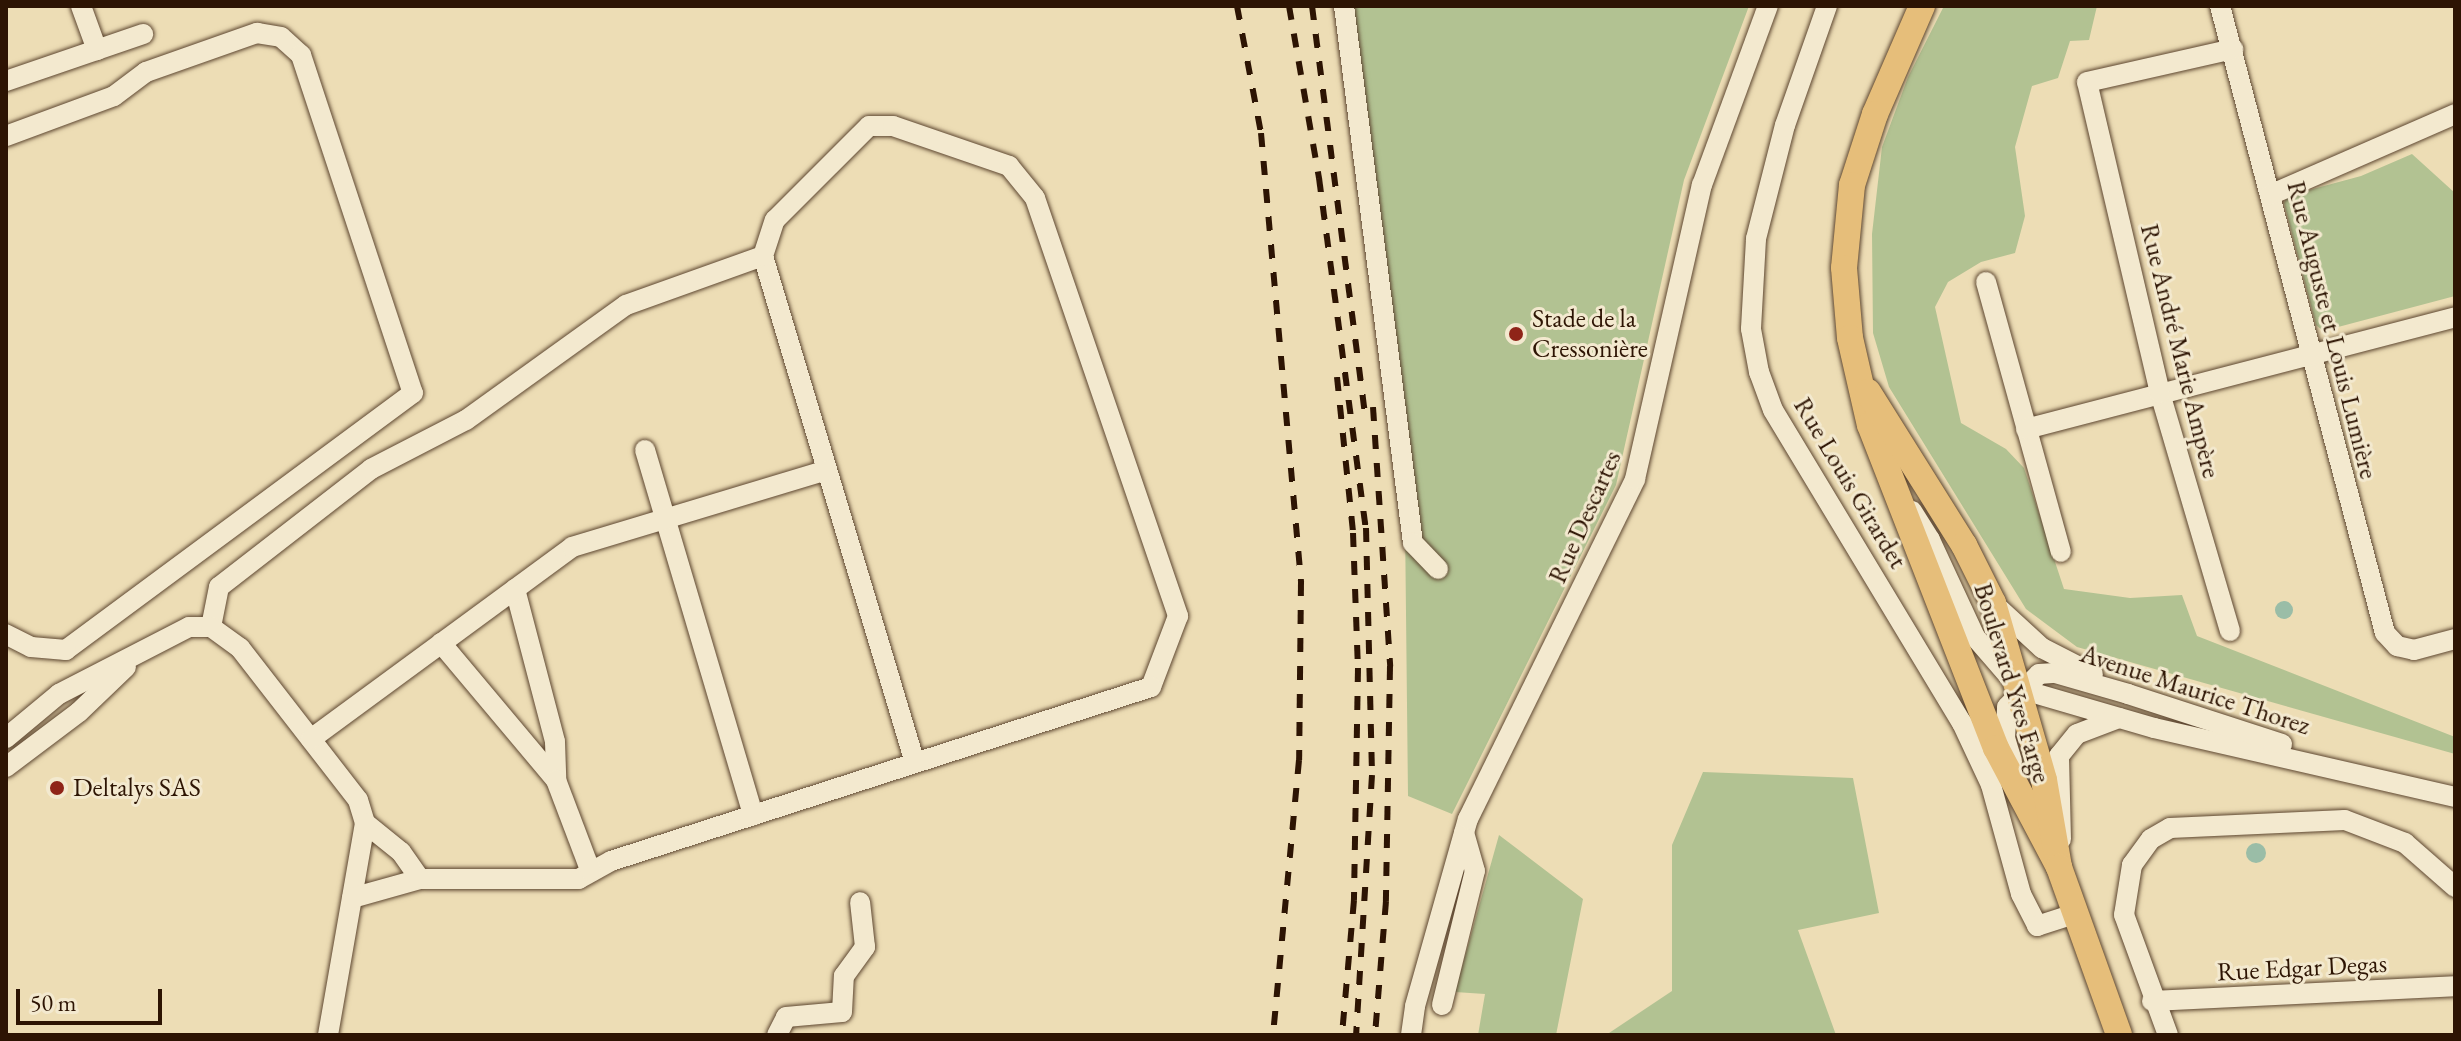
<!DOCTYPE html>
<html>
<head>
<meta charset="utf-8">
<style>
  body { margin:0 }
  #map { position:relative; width:2461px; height:1041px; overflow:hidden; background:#edddb5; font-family:"EB Garamond",serif }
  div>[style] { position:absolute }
  .green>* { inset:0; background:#b2c292 }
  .water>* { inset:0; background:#9abda7 }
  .round { border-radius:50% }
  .roads { filter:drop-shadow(0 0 2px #5d4630) drop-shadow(0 0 2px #5d4630) }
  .minor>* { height:20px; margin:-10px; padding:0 10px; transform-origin:10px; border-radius:10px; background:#f3e9cf }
  .major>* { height:26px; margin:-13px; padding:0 13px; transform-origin:13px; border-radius:13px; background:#e6be7a }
  .rail>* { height:6px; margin-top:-3px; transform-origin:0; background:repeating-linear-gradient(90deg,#2d1403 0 14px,transparent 0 28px) }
  .dots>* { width:22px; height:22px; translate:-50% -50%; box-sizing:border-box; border:4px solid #f3e9cf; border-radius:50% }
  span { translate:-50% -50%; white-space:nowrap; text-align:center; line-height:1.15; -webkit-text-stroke:6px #f3e9cf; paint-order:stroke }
  .poi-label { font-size:26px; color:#2d1403 }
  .left { translate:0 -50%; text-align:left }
  .street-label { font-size:26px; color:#2d1403 }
  .frame { position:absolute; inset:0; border:8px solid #2d1403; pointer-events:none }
  .scale { position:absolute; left:16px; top:989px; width:146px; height:36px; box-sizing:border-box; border:4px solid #2d1403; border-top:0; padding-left:10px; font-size:24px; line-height:28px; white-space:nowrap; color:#2d1403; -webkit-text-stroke:6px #f3e9cf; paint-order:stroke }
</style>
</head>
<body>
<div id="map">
  <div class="green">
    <div style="clip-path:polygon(1337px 6px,1749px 6px,1684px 180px,1616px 485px,1452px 814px,1408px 796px,1405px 522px)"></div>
    <div style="clip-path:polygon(1944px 6px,2097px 6px,2089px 40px,2070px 41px,2058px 78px,2032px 86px,2015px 147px,2025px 216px,2015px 253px,1981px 262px,1948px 282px,1935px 307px,1961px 423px,2006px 449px,2024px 468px,2064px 589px,2130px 598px,2182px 595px,2197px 636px,2455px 737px,2455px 754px,2077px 647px,2026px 609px,1889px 387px,1873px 333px,1872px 234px,1882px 147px,1908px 77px)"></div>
    <div style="clip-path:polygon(2412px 154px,2455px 193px,2455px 296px,2323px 331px,2316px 325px,2284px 203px,2287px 196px,2361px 176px)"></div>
    <div style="clip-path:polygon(1703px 772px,1853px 778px,1879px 913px,1798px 930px,1836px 1035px,1606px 1035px,1672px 991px,1672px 845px)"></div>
    <div style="clip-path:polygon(1499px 835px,1583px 899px,1556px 1035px,1478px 1035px,1485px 994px,1455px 992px)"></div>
  </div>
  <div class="water">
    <div class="round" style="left:2275px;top:601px;width:18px;height:18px"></div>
    <div class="round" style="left:2246px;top:843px;width:20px;height:20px"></div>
  </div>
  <div class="roads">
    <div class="minor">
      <div style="left:81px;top:6px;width:47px;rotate:70deg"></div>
      <div style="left:1344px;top:6px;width:541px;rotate:82.68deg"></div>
      <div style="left:1413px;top:543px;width:36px;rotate:46deg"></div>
      <div style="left:1827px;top:6px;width:126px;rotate:109.4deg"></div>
      <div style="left:1785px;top:125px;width:118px;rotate:104.3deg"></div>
      <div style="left:1756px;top:239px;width:90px;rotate:93.2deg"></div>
      <div style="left:1751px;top:329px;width:44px;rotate:79.5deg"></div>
      <div style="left:1759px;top:372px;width:40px;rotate:69.8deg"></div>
      <div style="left:1773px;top:410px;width:366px;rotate:58.9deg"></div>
      <div style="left:1962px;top:723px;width:68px;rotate:64.9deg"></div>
      <div style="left:1991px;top:785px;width:113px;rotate:74.6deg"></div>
      <div style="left:2021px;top:894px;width:36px;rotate:63deg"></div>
      <div style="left:2037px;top:926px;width:39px;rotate:-18deg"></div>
      <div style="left:2220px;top:6px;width:648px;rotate:75.26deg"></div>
      <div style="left:2385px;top:633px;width:18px;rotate:47deg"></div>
      <div style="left:2397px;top:646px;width:17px;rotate:13deg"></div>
      <div style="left:2414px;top:650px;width:42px;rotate:-15deg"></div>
      <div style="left:6px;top:81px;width:145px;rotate:-18.9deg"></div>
      <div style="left:6px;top:136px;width:115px;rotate:-20.3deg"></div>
      <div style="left:114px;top:96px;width:40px;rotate:-37deg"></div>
      <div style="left:146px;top:72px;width:118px;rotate:-19.4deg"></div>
      <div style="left:257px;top:33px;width:24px;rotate:9deg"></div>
      <div style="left:281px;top:37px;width:27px;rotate:42deg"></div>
      <div style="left:301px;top:55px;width:356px;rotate:71.7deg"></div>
      <div style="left:413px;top:393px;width:432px;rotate:143.5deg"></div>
      <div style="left:66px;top:650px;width:35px;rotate:-175deg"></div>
      <div style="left:31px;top:647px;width:28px;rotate:-153deg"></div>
      <div style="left:2270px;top:195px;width:202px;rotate:-23.6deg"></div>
      <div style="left:763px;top:256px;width:529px;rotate:73.31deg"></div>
      <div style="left:1986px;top:282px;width:280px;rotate:74.5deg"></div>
      <div style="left:2026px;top:429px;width:443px;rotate:-14.6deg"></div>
      <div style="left:645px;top:450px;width:381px;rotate:73.5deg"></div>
      <div style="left:1912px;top:511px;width:34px;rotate:58deg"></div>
      <div style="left:1930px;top:540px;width:107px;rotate:65.1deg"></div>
      <div style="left:1975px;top:637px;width:69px;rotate:49.1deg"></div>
      <div style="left:2020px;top:689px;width:140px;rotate:16.2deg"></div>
      <div style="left:2154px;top:728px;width:309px;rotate:12.9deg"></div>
      <div style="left:515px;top:589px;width:158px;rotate:75.3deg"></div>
      <div style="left:555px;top:742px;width:38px;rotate:88deg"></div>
      <div style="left:1993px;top:603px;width:67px;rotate:42.6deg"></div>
      <div style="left:2042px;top:648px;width:57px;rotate:27deg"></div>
      <div style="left:211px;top:627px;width:41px;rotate:-78.7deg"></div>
      <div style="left:219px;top:587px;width:192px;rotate:-37.8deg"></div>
      <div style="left:371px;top:469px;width:107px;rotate:-27.3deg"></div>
      <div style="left:466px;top:420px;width:197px;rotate:-35.7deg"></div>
      <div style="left:626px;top:305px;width:145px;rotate:-19.7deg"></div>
      <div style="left:763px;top:256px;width:38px;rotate:-72deg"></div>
      <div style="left:775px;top:220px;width:133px;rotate:-45deg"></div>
      <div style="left:869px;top:126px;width:24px"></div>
      <div style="left:893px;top:126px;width:123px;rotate:19deg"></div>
      <div style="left:1009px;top:166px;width:41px;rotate:50.9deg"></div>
      <div style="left:1035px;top:198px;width:442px;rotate:71.1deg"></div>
      <div style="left:1178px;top:616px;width:76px;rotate:110.8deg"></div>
      <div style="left:1151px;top:687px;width:567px;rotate:162.14deg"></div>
      <div style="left:611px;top:861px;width:37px;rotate:151deg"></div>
      <div style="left:579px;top:879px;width:159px;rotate:180deg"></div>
      <div style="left:2230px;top:631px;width:248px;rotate:-106.4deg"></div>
      <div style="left:2160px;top:393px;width:319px;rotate:-103.2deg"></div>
      <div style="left:2087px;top:82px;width:150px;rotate:-12.7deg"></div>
      <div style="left:441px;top:643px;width:179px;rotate:50deg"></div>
      <div style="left:556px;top:780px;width:98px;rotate:69.2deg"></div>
      <div style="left:6px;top:738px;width:69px;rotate:-39.7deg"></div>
      <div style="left:59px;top:694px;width:146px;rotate:-27.3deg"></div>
      <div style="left:189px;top:627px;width:22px"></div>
      <div style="left:211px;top:627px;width:36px;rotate:36deg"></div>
      <div style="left:240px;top:648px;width:192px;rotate:52.2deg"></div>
      <div style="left:358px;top:800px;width:24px;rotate:73deg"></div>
      <div style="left:365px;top:823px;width:215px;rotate:99.9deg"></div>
      <div style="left:311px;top:739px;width:324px;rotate:-36.3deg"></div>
      <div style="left:572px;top:547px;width:266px;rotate:-16.8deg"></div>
      <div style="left:2012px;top:761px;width:24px;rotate:-107deg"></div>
      <div style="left:2005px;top:738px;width:31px;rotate:-86deg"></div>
      <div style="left:2007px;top:707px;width:46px;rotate:-45.9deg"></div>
      <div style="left:2039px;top:674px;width:16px;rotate:-4deg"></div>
      <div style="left:2055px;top:673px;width:76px;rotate:16deg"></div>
      <div style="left:2128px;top:694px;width:162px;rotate:18deg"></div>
      <div style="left:6px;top:767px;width:91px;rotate:-37deg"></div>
      <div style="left:79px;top:712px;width:65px;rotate:-43.8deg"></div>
      <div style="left:2061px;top:839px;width:83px;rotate:-91.4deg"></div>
      <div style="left:2059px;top:756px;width:28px;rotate:-51deg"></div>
      <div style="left:2077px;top:734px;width:45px;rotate:-20.9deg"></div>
      <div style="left:352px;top:898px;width:71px;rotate:-15.6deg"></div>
      <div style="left:420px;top:879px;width:33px;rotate:-125deg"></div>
      <div style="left:401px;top:852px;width:46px;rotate:-141.1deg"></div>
      <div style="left:2152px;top:1001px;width:303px;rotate:-2.8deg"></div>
      <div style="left:1442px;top:1005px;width:138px;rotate:-76.2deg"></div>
      <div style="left:1475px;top:871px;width:40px;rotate:-106deg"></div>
      <div style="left:777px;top:1035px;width:20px;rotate:-63deg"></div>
      <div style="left:786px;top:1017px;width:56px;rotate:-5.1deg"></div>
      <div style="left:842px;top:1012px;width:36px;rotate:-87deg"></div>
      <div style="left:844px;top:976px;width:36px;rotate:-54deg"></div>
      <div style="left:865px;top:947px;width:45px;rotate:-96.3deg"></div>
      <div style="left:1411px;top:1035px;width:29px;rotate:-82deg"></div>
      <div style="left:1415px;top:1006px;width:194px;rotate:-74.2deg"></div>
      <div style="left:1468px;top:819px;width:379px;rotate:-63.8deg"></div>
      <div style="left:1635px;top:479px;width:302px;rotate:-77.2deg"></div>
      <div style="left:1702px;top:185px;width:191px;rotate:-69.8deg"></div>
      <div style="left:2168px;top:1035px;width:128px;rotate:-110.1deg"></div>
      <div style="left:2124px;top:915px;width:51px;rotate:-80.9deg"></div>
      <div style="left:2132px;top:865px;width:32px;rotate:-54deg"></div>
      <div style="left:2151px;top:839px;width:22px;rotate:-30deg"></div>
      <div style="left:2170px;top:828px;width:175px;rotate:-2.6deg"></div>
      <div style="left:2345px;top:820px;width:64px;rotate:21deg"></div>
      <div style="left:2405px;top:843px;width:67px;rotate:41.3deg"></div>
    </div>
    <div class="major">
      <div style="left:1922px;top:6px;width:118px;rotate:113.5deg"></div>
      <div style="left:1875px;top:114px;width:75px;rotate:107.9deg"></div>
      <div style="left:1852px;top:185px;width:83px;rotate:95.5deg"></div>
      <div style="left:1844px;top:268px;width:70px;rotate:85.1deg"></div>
      <div style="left:1850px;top:338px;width:89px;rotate:77.1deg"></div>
      <div style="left:1870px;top:425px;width:347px;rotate:68.7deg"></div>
      <div style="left:1996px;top:748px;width:135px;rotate:62.1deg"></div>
      <div style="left:1868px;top:392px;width:181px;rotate:57.9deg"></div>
      <div style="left:1964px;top:545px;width:65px;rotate:63.4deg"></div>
      <div style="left:1993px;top:603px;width:184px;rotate:73.9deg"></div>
      <div style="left:2044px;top:780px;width:88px;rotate:80.2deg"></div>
      <div style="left:2059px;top:867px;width:178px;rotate:70.3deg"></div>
    </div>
  </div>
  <div class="rail">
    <div style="left:1237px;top:6px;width:129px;rotate:79.3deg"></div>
    <div style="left:1261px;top:133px;width:451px;rotate:84.9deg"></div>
    <div style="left:1301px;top:582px;width:178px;rotate:90.6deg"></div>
    <div style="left:1299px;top:760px;width:276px;rotate:95.4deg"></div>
    <div style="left:1289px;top:6px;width:175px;rotate:80.1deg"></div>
    <div style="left:1319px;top:178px;width:353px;rotate:82.4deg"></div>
    <div style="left:1366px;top:528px;width:247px;rotate:88.6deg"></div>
    <div style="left:1372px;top:775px;width:260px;rotate:93.5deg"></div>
    <div style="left:1312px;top:6px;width:419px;rotate:82.6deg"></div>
    <div style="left:1337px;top:377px;width:157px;rotate:84.1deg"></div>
    <div style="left:1353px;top:533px;width:135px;rotate:87.9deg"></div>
    <div style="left:1358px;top:668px;width:232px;rotate:91deg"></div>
    <div style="left:1354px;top:900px;width:136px;rotate:95.1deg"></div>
    <div style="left:1373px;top:407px;width:260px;rotate:86.2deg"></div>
    <div style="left:1390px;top:666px;width:235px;rotate:91deg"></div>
    <div style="left:1386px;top:901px;width:134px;rotate:94.7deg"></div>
  </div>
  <div class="dots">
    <div style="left:1516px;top:334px;background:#8f2418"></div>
    <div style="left:57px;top:788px;background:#8f2418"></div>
  </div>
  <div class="poi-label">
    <span class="left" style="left:1532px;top:334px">Stade de la<br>Cressonière</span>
    <span class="left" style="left:73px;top:788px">Deltalys SAS</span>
  </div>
  <div class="street-label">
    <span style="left:2332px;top:330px;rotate:76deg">Rue Auguste et Louis Lumière</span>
    <span style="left:2180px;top:351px;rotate:76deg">Rue André Marie Ampère</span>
    <span style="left:1850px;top:483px;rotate:59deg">Rue Louis Girardet</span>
    <span style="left:1585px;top:517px;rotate:-66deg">Rue Descartes</span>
    <span style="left:2012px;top:683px;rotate:73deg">Boulevard Yves Farge</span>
    <span style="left:2195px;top:690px;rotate:18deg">Avenue Maurice Thorez</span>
    <span style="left:2302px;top:968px;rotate:-3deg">Rue Edgar Degas</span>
  </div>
  <div class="frame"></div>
  <div class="scale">50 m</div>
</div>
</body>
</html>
